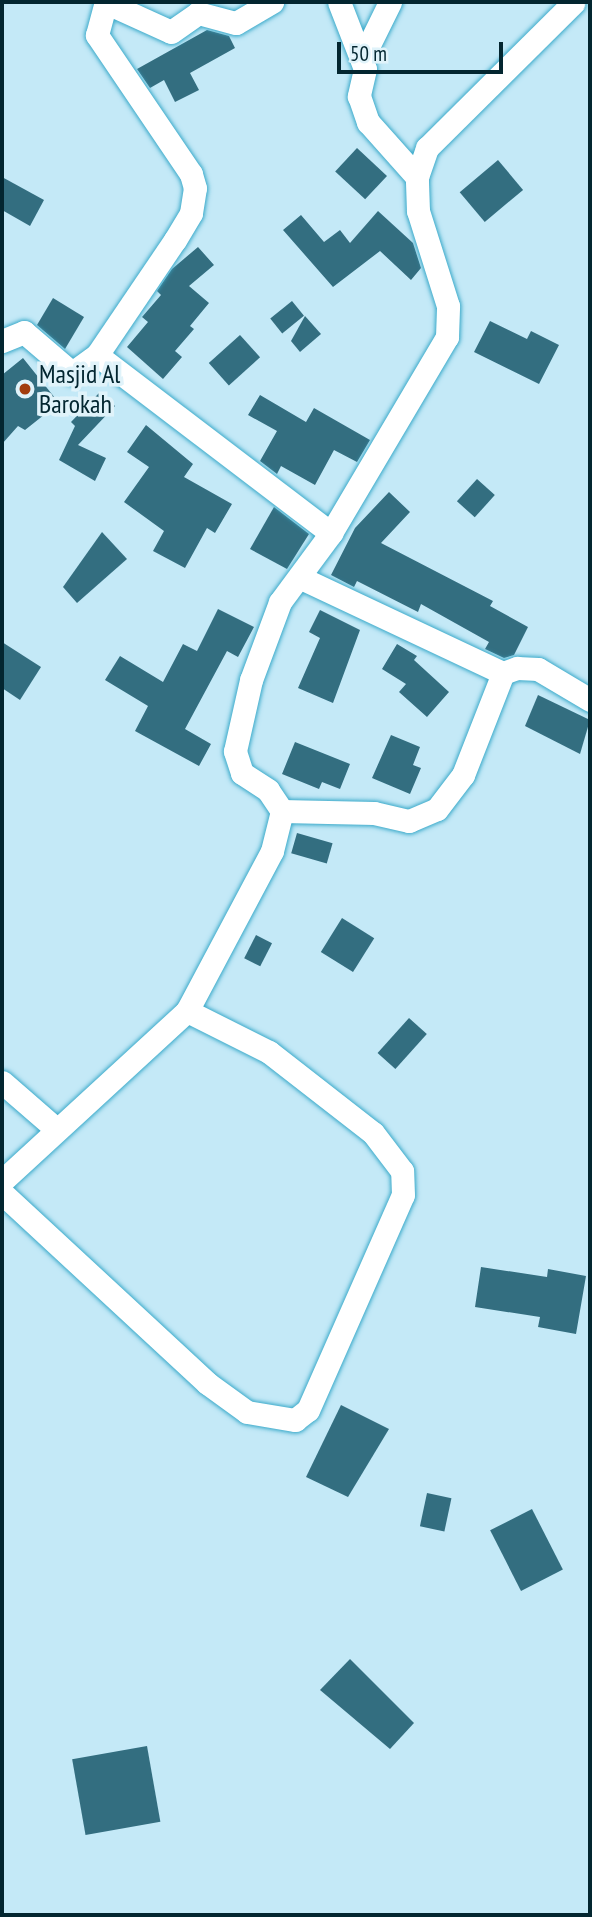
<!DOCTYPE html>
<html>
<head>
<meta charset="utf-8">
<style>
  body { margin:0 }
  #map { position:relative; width:592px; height:1917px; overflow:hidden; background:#c4e9f7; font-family:"PT Sans Narrow",sans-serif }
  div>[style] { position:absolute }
  .building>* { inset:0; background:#336e80; transform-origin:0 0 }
  .roads { filter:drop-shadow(0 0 2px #3baaca) drop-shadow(0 0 2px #3baaca) }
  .minor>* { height:23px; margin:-11.5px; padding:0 11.5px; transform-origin:11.5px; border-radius:11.5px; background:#fff }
  .dots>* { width:19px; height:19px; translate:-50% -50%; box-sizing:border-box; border:4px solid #e0f3fa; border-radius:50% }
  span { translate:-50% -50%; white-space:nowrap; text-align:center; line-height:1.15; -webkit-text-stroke:7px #e0f3fa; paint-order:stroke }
  .poi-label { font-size:26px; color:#032630 }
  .left { translate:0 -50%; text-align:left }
  .frame { position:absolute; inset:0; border:4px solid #032630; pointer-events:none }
  .scale { position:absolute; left:337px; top:42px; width:166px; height:32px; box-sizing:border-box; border:4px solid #032630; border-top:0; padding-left:9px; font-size:21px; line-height:24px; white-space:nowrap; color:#032630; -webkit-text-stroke:5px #e0f3fa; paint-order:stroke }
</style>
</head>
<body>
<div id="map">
  <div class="building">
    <div style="clip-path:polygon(207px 30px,229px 36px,235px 48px,190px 73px,199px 90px,175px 102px,164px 80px,150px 88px,137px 69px)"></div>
    <div style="left:357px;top:148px;width:41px;height:32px;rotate:43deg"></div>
    <div style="left:498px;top:160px;width:39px;height:50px;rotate:50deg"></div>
    <div style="clip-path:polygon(2px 177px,44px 200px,30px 226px,2px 210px)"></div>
    <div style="clip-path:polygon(378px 211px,413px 243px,421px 268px,411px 280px,380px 251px,333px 287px,283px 230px,301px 215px,324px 242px,340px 230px,350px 243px)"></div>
    <div style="clip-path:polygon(198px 247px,214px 265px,189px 286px,209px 303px,190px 326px,194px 329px,175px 351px,182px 357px,163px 379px,127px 347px,148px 322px,142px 317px,161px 295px,157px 291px,172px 269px)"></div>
    <div style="clip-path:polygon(53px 298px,84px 317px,65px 349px,37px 325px)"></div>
    <div style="left:292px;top:301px;width:19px;height:28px;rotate:51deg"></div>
    <div style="clip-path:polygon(305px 316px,321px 334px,300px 352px,291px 341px)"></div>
    <div style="clip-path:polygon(490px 321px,527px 339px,531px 331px,559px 345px,539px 384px,474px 352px)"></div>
    <div style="left:240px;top:335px;width:30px;height:42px;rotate:48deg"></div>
    <div style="clip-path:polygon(23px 358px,59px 403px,25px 430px,18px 426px,2px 444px,2px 375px)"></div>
    <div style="clip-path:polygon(100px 392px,115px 406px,78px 445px,106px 458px,95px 481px,59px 460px,75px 426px,71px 422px)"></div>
    <div style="clip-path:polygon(260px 395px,306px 422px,314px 408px,370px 440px,357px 462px,334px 450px,315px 485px,281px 466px,277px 474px,260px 461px,277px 431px,248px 415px)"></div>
    <div style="clip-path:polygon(146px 425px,193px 464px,184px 477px,232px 504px,215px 533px,207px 528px,185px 568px,153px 551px,164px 531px,124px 502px,149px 467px,127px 452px)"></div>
    <div style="left:477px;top:479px;width:24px;height:30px;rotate:42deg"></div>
    <div style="clip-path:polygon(389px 492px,410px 512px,381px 543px,493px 601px,490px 606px,528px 627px,514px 655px,504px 658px,485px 649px,489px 642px,421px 604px,418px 612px,357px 581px,354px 587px,331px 575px,355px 528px)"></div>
    <div style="clip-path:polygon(274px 507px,309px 534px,287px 569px,250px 549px)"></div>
    <div style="clip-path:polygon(102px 532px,127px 559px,77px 603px,63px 587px)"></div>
    <div style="clip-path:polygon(218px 609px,254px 627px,238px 657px,227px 651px,185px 729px,211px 744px,199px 766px,135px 731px,148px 706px,105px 680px,120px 656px,163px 682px,183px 644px,197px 651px)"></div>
    <div style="clip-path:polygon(320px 610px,360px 630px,333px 703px,298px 688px,320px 638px,309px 632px)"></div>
    <div style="clip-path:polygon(2px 642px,41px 667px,20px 700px,2px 688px)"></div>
    <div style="clip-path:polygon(397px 644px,417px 656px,414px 660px,449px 692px,427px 717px,399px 692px,406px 684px,382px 669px)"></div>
    <div style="clip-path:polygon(538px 695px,590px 720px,580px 754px,525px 726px)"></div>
    <div style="clip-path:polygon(391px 735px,420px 747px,413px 765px,421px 768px,410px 794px,372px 778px)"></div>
    <div style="clip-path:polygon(295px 742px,350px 764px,340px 789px,322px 782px,319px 789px,282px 774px)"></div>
    <div style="left:297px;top:833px;width:37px;height:21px;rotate:16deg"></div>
    <div style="left:342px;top:918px;width:38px;height:40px;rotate:32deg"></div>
    <div style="left:256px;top:935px;width:18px;height:26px;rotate:27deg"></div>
    <div style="left:409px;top:1018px;width:24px;height:47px;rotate:42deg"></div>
    <div style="clip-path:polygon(481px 1267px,547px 1277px,548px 1269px,586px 1276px,576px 1334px,538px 1327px,540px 1317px,475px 1307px)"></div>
    <div style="clip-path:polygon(341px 1405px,389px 1429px,348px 1497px,306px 1477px)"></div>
    <div style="left:427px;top:1493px;width:25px;height:34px;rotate:12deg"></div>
    <div style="left:532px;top:1509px;width:68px;height:47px;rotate:63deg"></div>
    <div style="clip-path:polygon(350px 1659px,414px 1723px,390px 1749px,320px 1690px)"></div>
    <div style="left:147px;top:1746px;width:77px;height:76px;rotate:80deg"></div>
  </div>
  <div class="roads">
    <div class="minor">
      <div style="left:105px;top:2px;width:72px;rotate:24.4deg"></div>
      <div style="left:171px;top:32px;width:33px;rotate:-35deg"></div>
      <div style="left:198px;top:13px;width:39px;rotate:15deg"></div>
      <div style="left:236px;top:23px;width:42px;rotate:-30.3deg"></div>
      <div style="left:339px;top:2px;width:72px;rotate:68.8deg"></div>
      <div style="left:365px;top:69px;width:28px;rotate:103deg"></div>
      <div style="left:359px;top:96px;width:28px;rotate:71deg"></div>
      <div style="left:368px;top:122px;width:74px;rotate:48.3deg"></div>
      <div style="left:362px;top:59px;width:64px;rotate:-63.8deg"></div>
      <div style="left:2px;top:341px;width:24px;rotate:-22deg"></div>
      <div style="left:24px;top:332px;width:63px;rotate:40.5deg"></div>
      <div style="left:72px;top:373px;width:31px;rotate:-36deg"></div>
      <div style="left:97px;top:355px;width:294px;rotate:37.3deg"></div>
      <div style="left:97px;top:355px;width:139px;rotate:-55.9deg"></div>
      <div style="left:175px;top:240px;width:31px;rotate:-59deg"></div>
      <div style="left:191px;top:213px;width:25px;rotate:-81deg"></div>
      <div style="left:195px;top:188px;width:15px;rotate:-106deg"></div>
      <div style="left:191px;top:174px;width:168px;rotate:-124.1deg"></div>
      <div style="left:97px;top:35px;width:34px;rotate:-75deg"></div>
      <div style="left:301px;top:578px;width:223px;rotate:25.2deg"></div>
      <div style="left:282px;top:811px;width:25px;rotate:-124deg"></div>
      <div style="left:268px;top:790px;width:31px;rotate:-147deg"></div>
      <div style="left:242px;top:773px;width:23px;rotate:-108deg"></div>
      <div style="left:235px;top:751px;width:73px;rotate:-77.3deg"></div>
      <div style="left:251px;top:680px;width:83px;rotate:-69.6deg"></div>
      <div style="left:280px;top:602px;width:86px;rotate:-53.5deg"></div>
      <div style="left:331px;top:533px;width:228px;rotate:-59.4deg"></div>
      <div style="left:447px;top:337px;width:31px;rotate:-88deg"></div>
      <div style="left:448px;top:306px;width:100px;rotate:-107.5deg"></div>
      <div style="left:418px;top:211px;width:34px;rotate:-92deg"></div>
      <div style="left:417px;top:177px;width:31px;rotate:-71deg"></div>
      <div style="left:427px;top:148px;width:206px;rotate:-44.8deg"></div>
      <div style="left:2px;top:1082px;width:70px;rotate:41deg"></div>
      <div style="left:2px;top:1181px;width:251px;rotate:-42.6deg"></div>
      <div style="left:187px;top:1011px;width:181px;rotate:-62deg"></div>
      <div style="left:272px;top:851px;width:41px;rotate:-76deg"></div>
      <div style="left:282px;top:811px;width:92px;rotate:1.2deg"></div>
      <div style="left:374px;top:813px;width:36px;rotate:13deg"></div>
      <div style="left:409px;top:821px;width:30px;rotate:-23deg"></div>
      <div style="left:437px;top:809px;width:43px;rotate:-52.6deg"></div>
      <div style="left:463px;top:775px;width:110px;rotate:-68.6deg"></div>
      <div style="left:503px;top:673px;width:15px;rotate:-20deg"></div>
      <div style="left:517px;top:668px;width:21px;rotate:3deg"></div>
      <div style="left:538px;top:669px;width:61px;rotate:30.8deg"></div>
      <div style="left:2px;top:1193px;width:280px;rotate:42.8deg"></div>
      <div style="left:207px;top:1383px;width:49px;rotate:35.9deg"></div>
      <div style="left:247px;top:1412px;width:49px;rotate:9.5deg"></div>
      <div style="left:295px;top:1420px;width:16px;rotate:-38deg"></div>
      <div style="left:308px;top:1410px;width:235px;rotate:-66.2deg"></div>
      <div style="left:403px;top:1195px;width:24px;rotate:-92deg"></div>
      <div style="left:402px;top:1171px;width:48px;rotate:-127.3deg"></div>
      <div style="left:373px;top:1133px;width:132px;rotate:-142.1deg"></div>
      <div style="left:269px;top:1052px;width:92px;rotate:-153.4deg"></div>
    </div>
  </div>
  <div class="dots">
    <div style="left:25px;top:389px;background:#a23d0e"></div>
  </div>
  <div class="poi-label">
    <span class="left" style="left:39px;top:389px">Masjid Al<br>Barokah</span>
  </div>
  <div class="frame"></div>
  <div class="scale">50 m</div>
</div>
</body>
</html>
